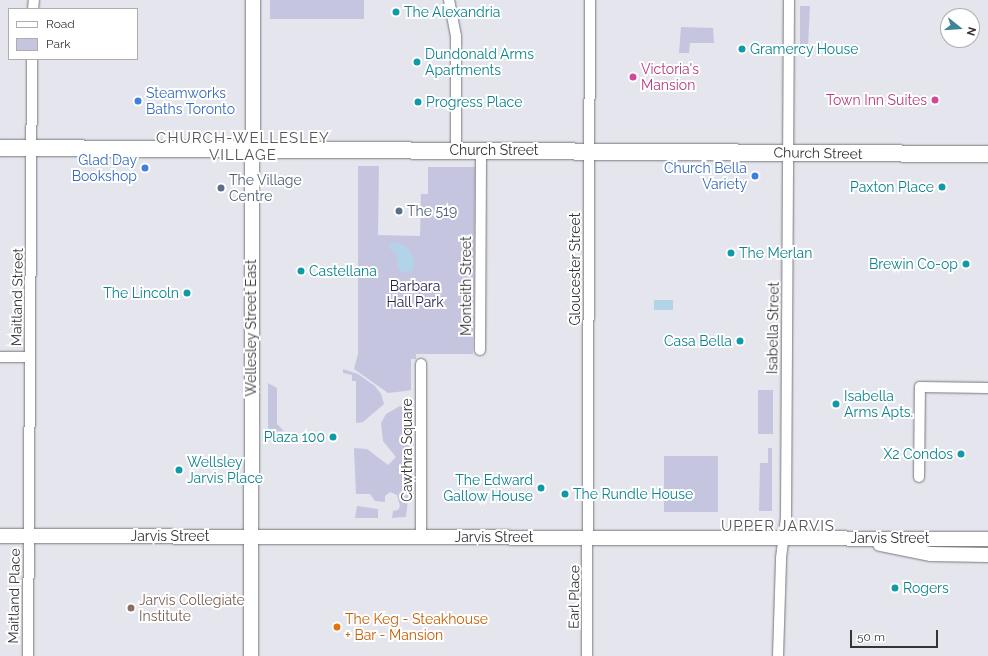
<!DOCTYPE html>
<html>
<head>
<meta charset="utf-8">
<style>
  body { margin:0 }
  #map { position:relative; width:988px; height:656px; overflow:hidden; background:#e5e5ed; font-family:Raleway,sans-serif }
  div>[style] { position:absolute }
  .green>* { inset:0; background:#c5c5df; transform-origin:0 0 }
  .water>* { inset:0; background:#b3d3e9; transform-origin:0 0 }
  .roads { filter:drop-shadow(0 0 1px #77777e) drop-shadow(0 0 1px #77777e) }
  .street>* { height:10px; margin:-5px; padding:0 5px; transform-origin:5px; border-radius:5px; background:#fff }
  .secondary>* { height:14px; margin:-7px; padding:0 7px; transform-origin:7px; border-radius:7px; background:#fff }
  .primary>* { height:16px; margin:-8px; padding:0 8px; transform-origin:8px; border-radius:8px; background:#fff }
  .dots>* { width:11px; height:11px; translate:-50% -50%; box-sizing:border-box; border:2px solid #fff; border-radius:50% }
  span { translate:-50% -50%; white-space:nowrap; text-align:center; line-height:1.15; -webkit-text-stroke:4px #fff; paint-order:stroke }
  .culture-label { font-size:14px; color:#0d838f }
  .left { translate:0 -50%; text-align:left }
  .right { translate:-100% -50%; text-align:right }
  .hotel-label { font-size:14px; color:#b23c85 }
  .shop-label { font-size:14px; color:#366cbe }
  .street-label { font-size:14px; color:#343437 }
  .service-label { font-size:14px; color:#4e5e75 }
  .park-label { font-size:14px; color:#29244f }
  .education-label { font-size:14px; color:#785e54 }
  .food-label { font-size:14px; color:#c56008 }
  .neighbourhood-label { font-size:15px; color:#54545a; letter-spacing:1px }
  .legend { position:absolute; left:8px; top:8px; width:130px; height:52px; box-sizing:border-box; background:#fff; border:1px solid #aeaeaf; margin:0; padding:5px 7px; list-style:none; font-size:12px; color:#343437 }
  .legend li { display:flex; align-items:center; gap:8px; height:20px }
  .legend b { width:20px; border:1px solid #aeaeaf }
  .north { position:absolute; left:940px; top:8px; width:40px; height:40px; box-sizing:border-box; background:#fff; border:1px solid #aeaeaf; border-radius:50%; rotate:107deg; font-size:11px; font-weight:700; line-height:16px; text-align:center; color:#343437 }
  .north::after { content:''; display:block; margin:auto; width:14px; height:18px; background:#408593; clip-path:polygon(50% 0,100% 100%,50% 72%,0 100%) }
  .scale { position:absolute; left:850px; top:630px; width:88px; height:18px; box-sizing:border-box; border:2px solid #343437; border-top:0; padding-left:5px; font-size:12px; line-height:14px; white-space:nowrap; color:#343437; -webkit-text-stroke:3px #fff; paint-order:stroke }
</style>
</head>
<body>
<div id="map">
  <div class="green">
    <div style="left:270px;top:0;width:94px;height:19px"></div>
    <div style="clip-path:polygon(800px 6px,810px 6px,808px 47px,800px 45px)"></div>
    <div style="clip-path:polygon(681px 27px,713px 28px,714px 43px,690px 43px,689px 53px,679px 53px)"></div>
    <div style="clip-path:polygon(358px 166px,379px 166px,378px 235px,420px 236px,421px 194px,428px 194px,428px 167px,475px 167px,473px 354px,416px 354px,416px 359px,411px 359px,411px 390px,405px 391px,388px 393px,354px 369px,358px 354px)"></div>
    <div style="clip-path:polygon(343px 369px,358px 374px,375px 386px,381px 394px,384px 404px,363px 422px,356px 423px,356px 381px,352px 381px,352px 375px,343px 373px)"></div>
    <div style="clip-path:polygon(268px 383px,277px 388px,277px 424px,284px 431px,268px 432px)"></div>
    <div style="left:758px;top:390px;width:15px;height:44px"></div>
    <div style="clip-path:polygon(400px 406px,411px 411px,408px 500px,406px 517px,392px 518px,393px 511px,398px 510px,400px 506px,397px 495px,390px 492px,385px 496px,385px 502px,375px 501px,370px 494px,356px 494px,354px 448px,367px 449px,388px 465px,396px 457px,383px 441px,381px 423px,386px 414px)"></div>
    <div style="clip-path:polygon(768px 448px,772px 448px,772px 511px,759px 511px,760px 463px,768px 463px)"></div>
    <div style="left:718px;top:456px;width:56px;height:54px;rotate:90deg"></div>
    <div style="clip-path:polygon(357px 506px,378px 509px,378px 518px,355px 518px)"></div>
  </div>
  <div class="water">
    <div style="clip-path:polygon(390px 243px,399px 243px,408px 248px,415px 261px,412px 271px,404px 273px,398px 269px,397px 254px,390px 249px)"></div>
    <div style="left:654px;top:300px;width:19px;height:10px"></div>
  </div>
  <div class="roads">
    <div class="street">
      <div style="left:449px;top:0;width:37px;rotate:79deg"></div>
      <div style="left:456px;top:36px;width:114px;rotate:90deg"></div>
      <div style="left:33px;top:9px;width:9px;rotate:-84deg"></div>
      <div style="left:480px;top:350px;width:200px;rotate:-89.7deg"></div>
      <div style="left:0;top:357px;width:30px"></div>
      <div style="left:421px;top:364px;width:172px;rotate:90deg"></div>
      <div style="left:919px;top:477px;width:90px;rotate:-89.4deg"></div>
      <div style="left:920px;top:387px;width:68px;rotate:0.8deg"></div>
      <div style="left:28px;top:656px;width:597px;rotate:-89.62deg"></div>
      <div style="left:587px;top:656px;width:656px;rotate:-89.74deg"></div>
      <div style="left:778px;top:656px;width:98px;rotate:-88.2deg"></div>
      <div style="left:781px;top:558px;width:40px;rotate:-82.9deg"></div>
      <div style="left:786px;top:518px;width:518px;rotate:-89.67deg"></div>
    </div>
    <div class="secondary">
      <div style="left:0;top:536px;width:988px;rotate:0.17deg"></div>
      <div style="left:880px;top:544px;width:52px;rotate:11.1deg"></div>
      <div style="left:931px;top:554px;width:57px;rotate:1deg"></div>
      <div style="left:251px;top:656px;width:656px;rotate:-89.83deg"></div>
    </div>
    <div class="primary">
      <div style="left:0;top:148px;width:988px;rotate:0.35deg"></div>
    </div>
  </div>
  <div class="dots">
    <div style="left:396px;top:12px;background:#0f9aa8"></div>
    <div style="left:742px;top:49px;background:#0f9aa8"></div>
    <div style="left:417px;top:62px;background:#0f9aa8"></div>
    <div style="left:633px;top:77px;background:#d1479c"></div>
    <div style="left:935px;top:100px;background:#d1479c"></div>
    <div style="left:138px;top:101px;background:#3f7fe0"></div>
    <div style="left:418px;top:102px;background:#0f9aa8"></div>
    <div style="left:145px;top:168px;background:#3f7fe0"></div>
    <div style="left:755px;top:176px;background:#3f7fe0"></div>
    <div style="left:942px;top:187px;background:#0f9aa8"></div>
    <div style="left:221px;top:188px;background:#5c6f8a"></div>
    <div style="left:399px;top:211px;background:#5c6f8a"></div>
    <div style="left:731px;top:253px;background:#0f9aa8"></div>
    <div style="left:966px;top:264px;background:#0f9aa8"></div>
    <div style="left:301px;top:271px;background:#0f9aa8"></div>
    <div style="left:187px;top:293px;background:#0f9aa8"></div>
    <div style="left:740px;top:341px;background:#0f9aa8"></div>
    <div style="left:836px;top:404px;background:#0f9aa8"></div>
    <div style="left:333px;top:437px;background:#0f9aa8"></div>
    <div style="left:961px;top:454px;background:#0f9aa8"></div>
    <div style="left:179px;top:470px;background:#0f9aa8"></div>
    <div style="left:541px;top:488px;background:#0f9aa8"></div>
    <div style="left:565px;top:494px;background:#0f9aa8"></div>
    <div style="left:895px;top:588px;background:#0f9aa8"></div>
    <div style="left:131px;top:608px;background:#8d6e63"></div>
    <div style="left:337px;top:627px;background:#e8710a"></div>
  </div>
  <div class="culture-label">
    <span class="left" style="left:404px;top:12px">The Alexandria</span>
    <span class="left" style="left:750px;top:49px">Gramercy House</span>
    <span class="left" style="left:425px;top:62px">Dundonald Arms<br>Apartments</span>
    <span class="left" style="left:426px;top:102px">Progress Place</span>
    <span class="right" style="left:934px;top:187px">Paxton Place</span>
    <span class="left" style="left:739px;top:253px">The Merlan</span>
    <span class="right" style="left:958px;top:264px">Brewin Co-op</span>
    <span class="left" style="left:309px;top:271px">Castellana</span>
    <span class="right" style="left:179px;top:293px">The Lincoln</span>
    <span class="right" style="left:732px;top:341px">Casa Bella</span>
    <span class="left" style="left:844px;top:404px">Isabella<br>Arms Apts.</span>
    <span class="right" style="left:325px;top:437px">Plaza 100</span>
    <span class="right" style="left:953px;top:454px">X2 Condos</span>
    <span class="left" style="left:187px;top:470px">Wellsley<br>Jarvis Place</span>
    <span class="right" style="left:533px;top:488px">The Edward<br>Gallow House</span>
    <span class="left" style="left:573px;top:494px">The Rundle House</span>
    <span class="left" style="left:903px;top:588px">Rogers</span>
  </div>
  <div class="hotel-label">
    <span class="left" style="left:641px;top:77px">Victoria's<br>Mansion</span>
    <span class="right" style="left:927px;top:100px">Town Inn Suites</span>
  </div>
  <div class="shop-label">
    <span class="left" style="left:146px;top:101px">Steamworks<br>Baths Toronto</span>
    <span class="right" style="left:137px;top:168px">Glad Day<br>Bookshop</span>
    <span class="right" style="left:747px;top:176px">Church Bella<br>Variety</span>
  </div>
  <div class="street-label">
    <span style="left:494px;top:150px">Church Street</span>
    <span style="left:818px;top:153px;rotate:1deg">Church Street</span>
    <span style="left:575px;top:269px;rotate:-90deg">Gloucester Street</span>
    <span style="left:466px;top:286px;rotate:-90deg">Monteith Street</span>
    <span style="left:17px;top:297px;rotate:-89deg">Maitland Street</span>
    <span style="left:251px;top:328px;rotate:-90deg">Wellesley Street East</span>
    <span style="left:773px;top:328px;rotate:-89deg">Isabella Street</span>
    <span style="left:407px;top:450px;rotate:-90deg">Cawthra Square</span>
    <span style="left:170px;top:536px">Jarvis Street</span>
    <span style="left:494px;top:537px">Jarvis Street</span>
    <span style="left:890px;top:538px">Jarvis Street</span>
    <span style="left:14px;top:596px;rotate:-89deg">Maitland Place</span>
    <span style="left:574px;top:597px;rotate:-89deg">Earl Place</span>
  </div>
  <div class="service-label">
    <span class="left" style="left:229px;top:188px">The Village<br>Centre</span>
    <span class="left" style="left:407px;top:211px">The 519</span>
  </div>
  <div class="park-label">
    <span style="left:415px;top:294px">Barbara<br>Hall Park</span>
  </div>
  <div class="education-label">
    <span class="left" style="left:139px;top:608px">Jarvis Collegiate<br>Institute</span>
  </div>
  <div class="food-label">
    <span class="left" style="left:345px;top:627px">The Keg - Steakhouse<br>+ Bar - Mansion</span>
  </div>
  <div class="neighbourhood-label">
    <span style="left:243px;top:147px">CHURCH-WELLESLEY<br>VILLAGE</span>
    <span style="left:778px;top:527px">UPPER JARVIS</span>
  </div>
  <ul class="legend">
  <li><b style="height:5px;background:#fff"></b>Road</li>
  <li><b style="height:11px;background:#c5c5df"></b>Park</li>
  </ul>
  <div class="north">N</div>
  <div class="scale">50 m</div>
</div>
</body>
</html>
